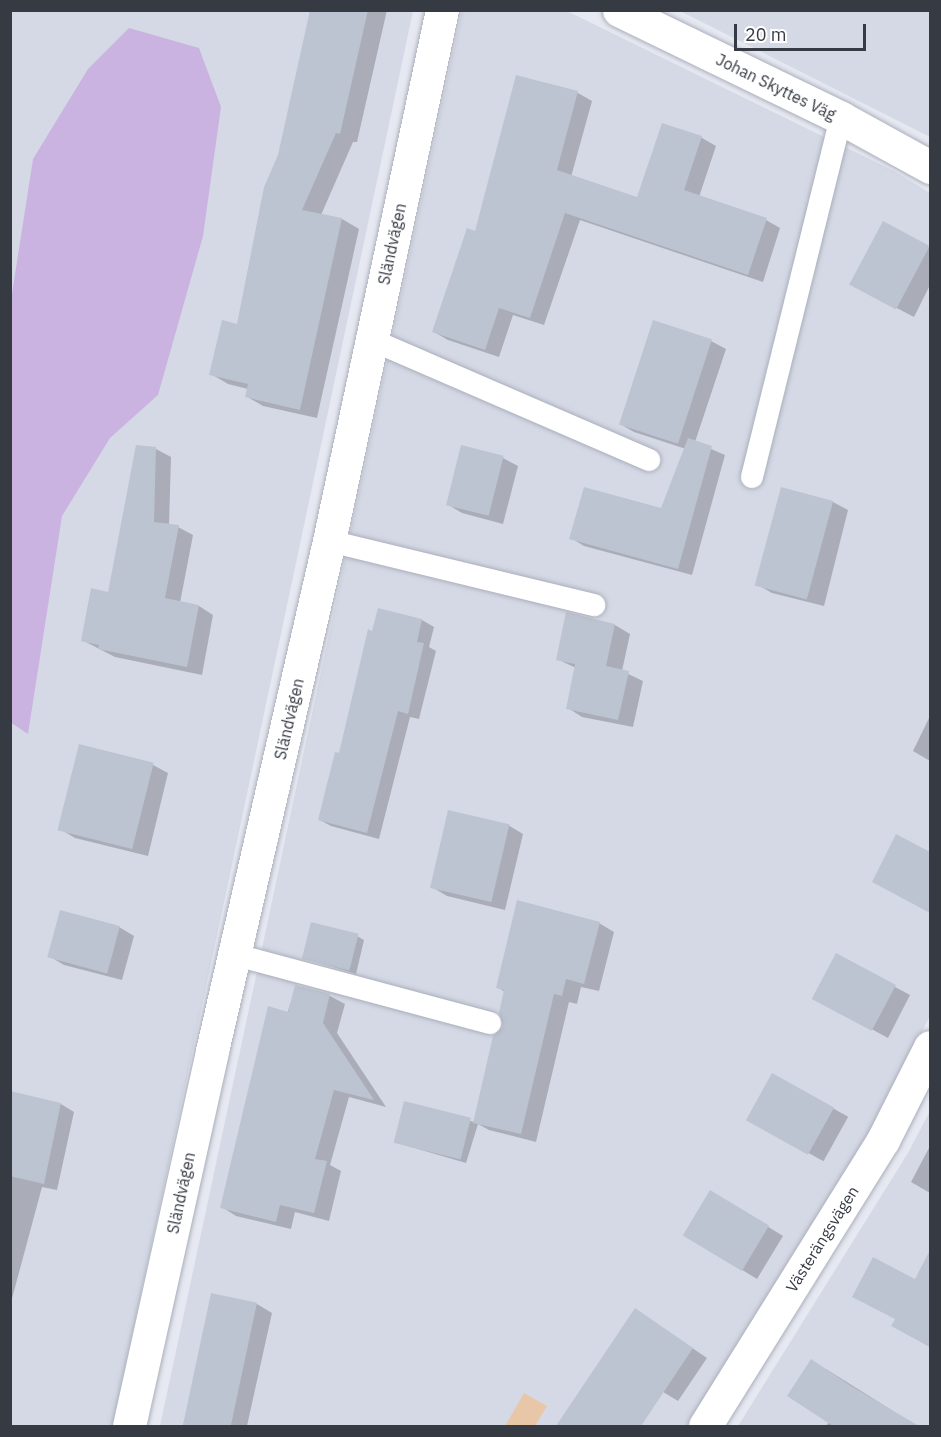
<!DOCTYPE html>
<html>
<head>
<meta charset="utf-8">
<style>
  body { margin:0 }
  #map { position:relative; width:941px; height:1437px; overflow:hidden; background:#e6e9f1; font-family:"IBM Plex Sans",sans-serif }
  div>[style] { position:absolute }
  .residential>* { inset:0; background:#d5d9e5 }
  .green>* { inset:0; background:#cbb3e1 }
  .water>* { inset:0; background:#e8c7a9 }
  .shadow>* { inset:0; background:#0003; transform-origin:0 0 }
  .building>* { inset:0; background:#bdc4d1; transform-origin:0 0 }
  .roads { filter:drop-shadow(0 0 2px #aaafbc) drop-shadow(0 0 2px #aaafbc) }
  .service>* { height:22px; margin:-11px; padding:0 11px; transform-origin:11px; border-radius:11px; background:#fff }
  .minor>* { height:33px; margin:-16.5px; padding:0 16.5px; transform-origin:16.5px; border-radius:16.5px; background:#fff }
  span { translate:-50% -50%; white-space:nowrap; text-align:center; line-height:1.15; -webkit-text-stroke:6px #fff; paint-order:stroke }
  .street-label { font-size:16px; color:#363a43 }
  .frame { position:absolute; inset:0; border:12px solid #363a43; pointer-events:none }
  .scale { position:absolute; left:734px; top:24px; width:132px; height:27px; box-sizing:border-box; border:3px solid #363a43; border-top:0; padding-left:8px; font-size:18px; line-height:21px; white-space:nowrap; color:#363a43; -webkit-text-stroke:4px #fff; paint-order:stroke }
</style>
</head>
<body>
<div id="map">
  <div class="residential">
    <div style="clip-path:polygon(10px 11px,413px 11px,113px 1426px,11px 1426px)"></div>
    <div style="clip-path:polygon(462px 11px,567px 11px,894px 171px,930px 193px,930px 1016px,870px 1132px,687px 1426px,160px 1426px)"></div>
    <div style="clip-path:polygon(680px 11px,930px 11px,930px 137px)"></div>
    <div style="clip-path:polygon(930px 1111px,930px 1426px,738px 1426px,908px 1153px)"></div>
  </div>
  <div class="green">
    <div style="clip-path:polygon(129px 28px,199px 48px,221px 107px,203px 236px,158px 395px,110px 438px,62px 516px,28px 734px,10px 722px,11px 300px,33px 159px,88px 69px)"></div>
  </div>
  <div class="water">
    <div style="clip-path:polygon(524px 1393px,547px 1406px,535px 1426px,505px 1426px)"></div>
  </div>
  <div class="shadow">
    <div style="clip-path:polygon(312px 10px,387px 10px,357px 142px,353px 142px,321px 215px,342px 219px,359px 229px,317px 418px,263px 406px,246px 396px,248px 389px,228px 384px,211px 374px,239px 326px)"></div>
    <div style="clip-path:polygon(517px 77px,578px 93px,592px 101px,571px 177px,638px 199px,663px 125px,702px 138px,716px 146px,699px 197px,766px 220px,780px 228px,763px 282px,580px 220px,544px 325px,513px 315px,499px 357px,448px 340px,434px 332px,476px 233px)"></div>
    <div style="clip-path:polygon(883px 223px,930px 248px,930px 285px,914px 317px,866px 292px)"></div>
    <div style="clip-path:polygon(711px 341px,726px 349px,695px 442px,725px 455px,692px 575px,584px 546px,571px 538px,662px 510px,686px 449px,634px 432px,620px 424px)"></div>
    <div style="clip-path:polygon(156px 449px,171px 457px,169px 525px,178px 527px,193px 535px,180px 603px,199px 606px,213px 615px,202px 675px,115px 657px,82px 640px,109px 594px)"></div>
    <div style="clip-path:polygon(503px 458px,518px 466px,503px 524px,462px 513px,447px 504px)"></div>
    <div style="clip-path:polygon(790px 491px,833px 502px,848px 510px,824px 606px,772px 593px,758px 585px)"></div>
    <div style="clip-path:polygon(379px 610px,422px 620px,434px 627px,429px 647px,436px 651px,419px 719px,410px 717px,379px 839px,331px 826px,320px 820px,340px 755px)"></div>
    <div style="clip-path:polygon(567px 614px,615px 625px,630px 634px,622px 671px,643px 681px,633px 727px,582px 717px,568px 708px,576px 668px,557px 659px)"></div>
    <div style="clip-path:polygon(930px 716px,930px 761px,913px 751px)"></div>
    <div style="clip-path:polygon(153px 765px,168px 773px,148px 856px,75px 838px,60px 829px)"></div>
    <div style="clip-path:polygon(508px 825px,523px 834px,505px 910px,447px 896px,432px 887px)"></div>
    <div style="clip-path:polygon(897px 836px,930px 854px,930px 912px,888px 889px)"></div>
    <div style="clip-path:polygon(599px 923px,614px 932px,599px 991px,581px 987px,577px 1004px,569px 1002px,536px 1142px,489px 1130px,478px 1124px,466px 1163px,394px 1142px,405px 1103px,474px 1122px,505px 1026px,505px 992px,497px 987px)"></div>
    <div style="clip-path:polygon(119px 927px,134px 936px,122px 980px,64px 965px,49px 956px)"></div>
    <div style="clip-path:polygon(357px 936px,364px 940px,356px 974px,304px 958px)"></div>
    <div style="clip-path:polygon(836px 955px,910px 995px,888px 1038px,829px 1006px)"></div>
    <div style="clip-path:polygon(296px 987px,330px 996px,345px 1004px,337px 1033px,386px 1107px,349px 1097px,330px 1165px,341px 1171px,329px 1221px,295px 1212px,291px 1229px,236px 1216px,222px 1207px)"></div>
    <div style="left:773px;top:1075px;width:86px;height:51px;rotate:29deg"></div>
    <div style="clip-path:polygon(10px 1093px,61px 1104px,74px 1112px,57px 1190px,42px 1187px,10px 1306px)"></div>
    <div style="clip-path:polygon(930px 1146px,930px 1193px,911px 1182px)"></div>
    <div style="clip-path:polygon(725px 1200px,783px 1236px,757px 1279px,685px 1235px)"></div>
    <div style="clip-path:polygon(873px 1259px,930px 1289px,930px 1347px,907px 1334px,896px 1319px)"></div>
    <div style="clip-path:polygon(212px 1294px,257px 1304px,272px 1313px,247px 1426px,184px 1426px)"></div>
    <div style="clip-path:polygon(636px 1310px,707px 1358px,678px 1401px,655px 1387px,629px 1426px,559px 1426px)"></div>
    <div style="clip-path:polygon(826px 1369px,917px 1426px,826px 1426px,829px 1422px)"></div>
  </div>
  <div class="building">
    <div style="clip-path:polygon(310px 10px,368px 10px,340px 134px,336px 133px,302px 210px,342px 218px,300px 410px,245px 397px,248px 384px,209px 375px,222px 320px,237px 324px,264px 187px,278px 155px)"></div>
    <div style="clip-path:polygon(516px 75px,578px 91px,557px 170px,637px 197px,662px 123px,702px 136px,684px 190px,767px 218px,748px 275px,565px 213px,530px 318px,499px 308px,485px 350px,432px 332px,467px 228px,475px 231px)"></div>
    <div style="left:883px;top:221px;width:53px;height:72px;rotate:28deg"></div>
    <div style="left:653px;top:320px;width:62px;height:110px;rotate:18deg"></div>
    <div style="clip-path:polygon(688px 438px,712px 446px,678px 569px,569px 539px,584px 487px,661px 508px)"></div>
    <div style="clip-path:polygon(136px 445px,156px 447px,154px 522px,179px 525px,165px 598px,199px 605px,187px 667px,98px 649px,99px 645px,81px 641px,91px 588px,108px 592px)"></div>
    <div style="left:461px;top:445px;width:44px;height:62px;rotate:14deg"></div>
    <div style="left:781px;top:487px;width:54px;height:102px;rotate:15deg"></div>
    <div style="clip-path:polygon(378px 608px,422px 619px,417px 642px,424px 643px,408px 714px,398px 711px,367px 833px,318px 820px,335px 752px,339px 753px,368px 629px,372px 631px)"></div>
    <div style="clip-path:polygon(566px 612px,615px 624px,606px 666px,629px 671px,618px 720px,566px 709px,575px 664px,556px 660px)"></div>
    <div style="left:79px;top:744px;width:77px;height:89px;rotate:14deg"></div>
    <div style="left:448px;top:810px;width:63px;height:80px;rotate:13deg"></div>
    <div style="clip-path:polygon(896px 834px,930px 852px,930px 913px,872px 882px)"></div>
    <div style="clip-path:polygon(517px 900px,600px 922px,584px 984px,566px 979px,562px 996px,554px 994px,521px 1134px,473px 1123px,493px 1036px,503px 1026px,499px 1013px,504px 990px,496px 988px)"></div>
    <div style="left:60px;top:910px;width:62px;height:49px;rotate:15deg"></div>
    <div style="left:311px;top:922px;width:49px;height:38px;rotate:14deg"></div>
    <div style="left:836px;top:953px;width:68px;height:52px;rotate:28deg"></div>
    <div style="clip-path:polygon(295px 985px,330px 994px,323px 1023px,374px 1100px,334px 1090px,315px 1159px,327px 1161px,314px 1213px,280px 1205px,276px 1222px,220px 1208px,268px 1006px,288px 1012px)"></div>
    <div style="left:772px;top:1073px;width:71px;height:54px;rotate:29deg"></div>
    <div style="clip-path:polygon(10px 1091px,61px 1103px,44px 1184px,10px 1176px)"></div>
    <div style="left:404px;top:1101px;width:69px;height:43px;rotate:14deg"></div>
    <div style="left:710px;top:1190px;width:69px;height:53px;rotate:31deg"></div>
    <div style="clip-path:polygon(930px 1250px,930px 1347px,891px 1326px,895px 1319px,852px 1297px,873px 1257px,915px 1279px)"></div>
    <div style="left:211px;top:1293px;width:47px;height:136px;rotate:12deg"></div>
    <div style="clip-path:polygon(635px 1308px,693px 1348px,641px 1426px,556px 1426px)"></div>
    <div style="clip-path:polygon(811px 1359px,851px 1386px,919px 1426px,833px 1426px,787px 1396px)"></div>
  </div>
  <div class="roads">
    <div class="service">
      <div style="left:372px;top:340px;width:302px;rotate:23.4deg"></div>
      <div style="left:752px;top:477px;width:370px;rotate:-76.1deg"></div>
      <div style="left:329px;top:541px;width:273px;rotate:13.6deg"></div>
      <div style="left:236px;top:955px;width:263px;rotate:15deg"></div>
    </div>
    <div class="minor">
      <div style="left:619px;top:10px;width:247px;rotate:25.9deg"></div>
      <div style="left:841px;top:118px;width:102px;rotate:28.8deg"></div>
      <div style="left:129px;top:1426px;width:384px;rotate:-77.5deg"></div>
      <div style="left:212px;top:1051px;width:523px;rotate:-77.08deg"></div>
      <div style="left:329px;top:541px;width:543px;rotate:-77.99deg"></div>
      <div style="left:705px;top:1426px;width:337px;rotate:-58.1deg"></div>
      <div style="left:883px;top:1140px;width:104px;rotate:-63.2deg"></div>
    </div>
  </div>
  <div class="street-label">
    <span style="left:776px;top:87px;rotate:26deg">Johan Skyttes Väg</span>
    <span style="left:392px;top:244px;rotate:-78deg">Sländvägen</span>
    <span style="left:289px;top:719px;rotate:-77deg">Sländvägen</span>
    <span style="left:181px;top:1193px;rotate:-78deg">Sländvägen</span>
    <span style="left:822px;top:1239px;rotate:-58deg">Västerängsvägen</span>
  </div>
  <div class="frame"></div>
  <div class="scale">20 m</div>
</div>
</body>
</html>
